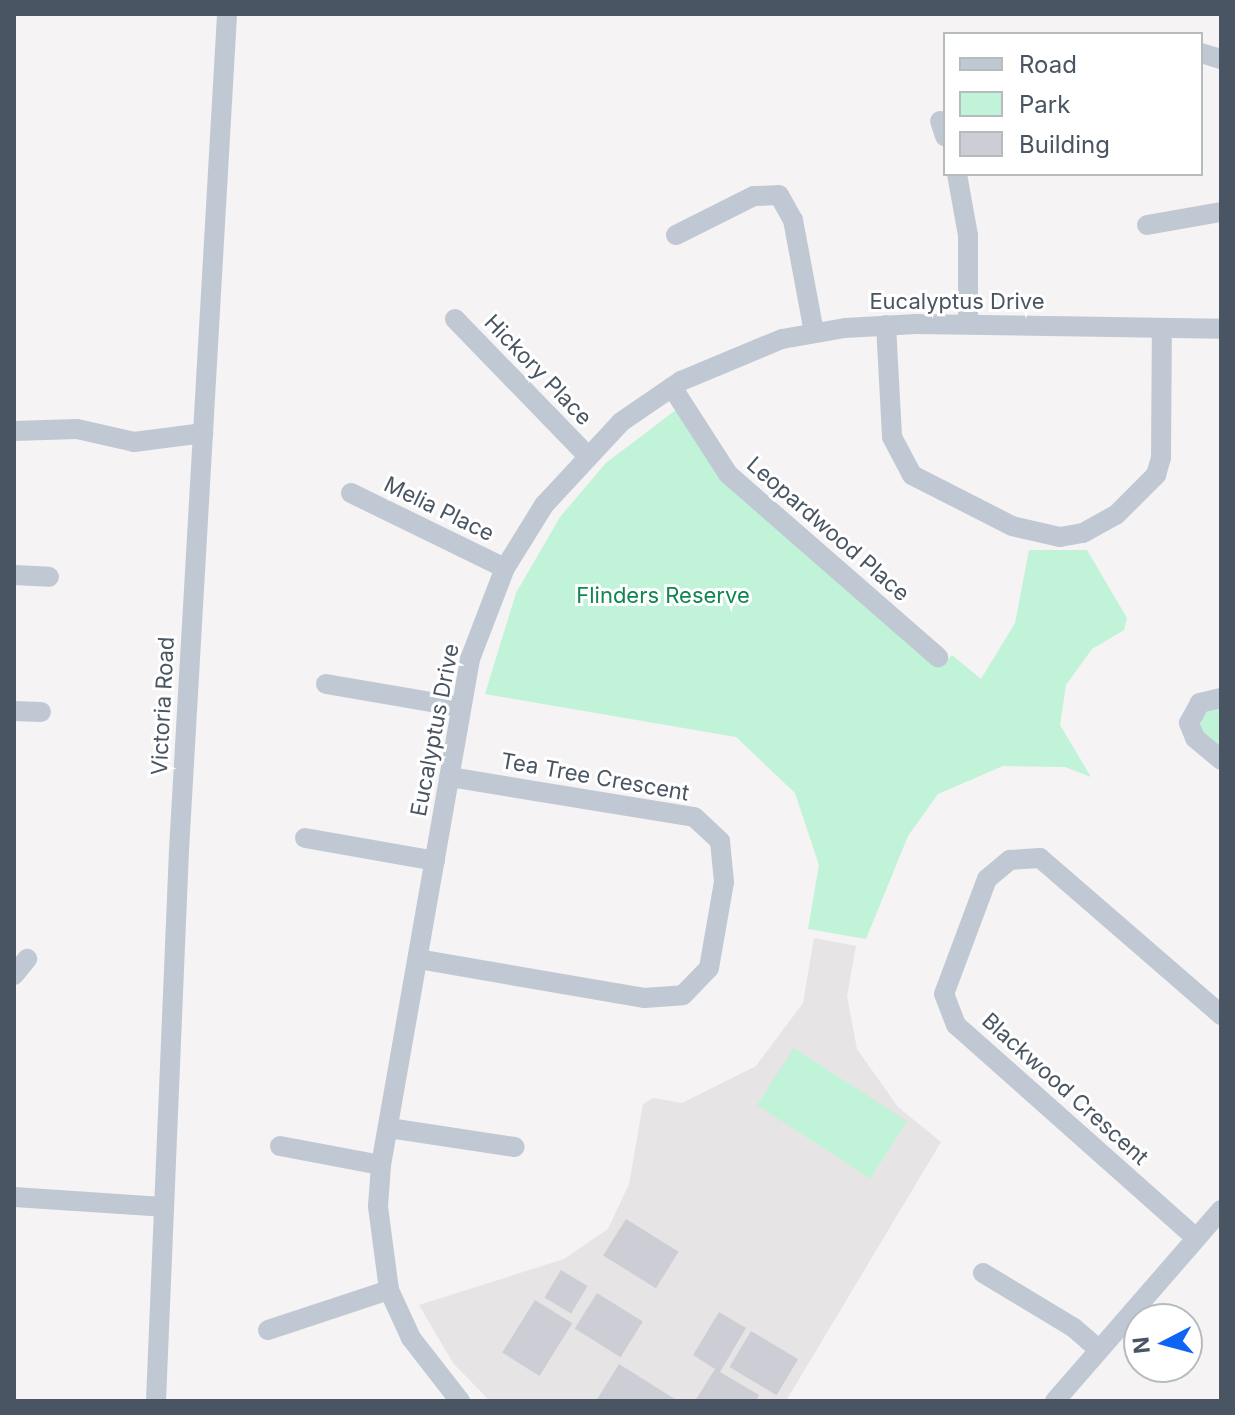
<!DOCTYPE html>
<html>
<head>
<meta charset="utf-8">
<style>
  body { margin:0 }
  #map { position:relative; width:1235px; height:1415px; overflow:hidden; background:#f5f3f3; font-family:Inter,sans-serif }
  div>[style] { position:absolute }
  .education>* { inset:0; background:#e6e4e5 }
  .green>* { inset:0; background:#c0f3d7; transform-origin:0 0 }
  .building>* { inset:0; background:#cdced5; transform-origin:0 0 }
  .minor>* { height:20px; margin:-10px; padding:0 10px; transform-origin:10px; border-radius:10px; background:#c0c9d3 }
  span { translate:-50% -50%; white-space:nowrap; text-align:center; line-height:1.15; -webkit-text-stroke:6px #fff; paint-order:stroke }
  .street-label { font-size:22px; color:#495562 }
  .park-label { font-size:22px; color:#118653 }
  .frame { position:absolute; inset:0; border:16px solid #495562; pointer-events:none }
  .legend { position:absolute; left:943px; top:32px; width:260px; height:144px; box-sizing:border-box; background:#fff; border:2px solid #b6bbc0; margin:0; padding:10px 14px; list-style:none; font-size:24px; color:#495562 }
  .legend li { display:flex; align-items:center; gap:16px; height:40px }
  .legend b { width:40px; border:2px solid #b6bbc0 }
  .north { position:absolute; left:1123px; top:1303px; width:80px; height:80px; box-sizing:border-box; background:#fff; border:2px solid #b6bbc0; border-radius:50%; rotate:264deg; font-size:22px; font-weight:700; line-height:32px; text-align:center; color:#495562 }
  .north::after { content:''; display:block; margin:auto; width:28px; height:36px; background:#0f65f3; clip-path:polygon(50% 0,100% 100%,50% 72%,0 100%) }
</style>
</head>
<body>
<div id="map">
  <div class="education">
    <div style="clip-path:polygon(814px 938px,856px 946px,847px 996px,857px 1049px,898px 1107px,941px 1142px,786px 1401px,488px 1399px,453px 1363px,419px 1305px,564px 1259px,608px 1229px,629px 1184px,643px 1104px,653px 1098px,682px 1103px,756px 1066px,803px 1003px)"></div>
  </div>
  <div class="green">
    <div style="clip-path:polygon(677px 409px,721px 477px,941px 667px,952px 655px,981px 679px,1015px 623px,1029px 550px,1087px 550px,1127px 618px,1124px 630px,1092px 649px,1066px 685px,1060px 725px,1091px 777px,1065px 767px,1003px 766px,938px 794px,908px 836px,866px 939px,808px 929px,819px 865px,795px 793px,736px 737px,485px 694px,516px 593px,560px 517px,606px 463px)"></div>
    <div style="clip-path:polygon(1221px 707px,1221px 750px,1199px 730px,1204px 711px)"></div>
    <div style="left:794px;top:1048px;width:135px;height:68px;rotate:33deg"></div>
  </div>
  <div class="building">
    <div style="left:626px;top:1219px;width:62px;height:43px;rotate:32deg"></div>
    <div style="left:561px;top:1270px;width:31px;height:32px;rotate:31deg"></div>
    <div style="left:597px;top:1293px;width:54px;height:42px;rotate:32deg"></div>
    <div style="left:535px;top:1300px;width:44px;height:62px;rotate:32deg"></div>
    <div style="clip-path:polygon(719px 1312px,746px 1328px,720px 1372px,759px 1395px,756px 1401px,695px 1401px,715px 1369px,693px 1355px)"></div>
    <div style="left:751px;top:1331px;width:55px;height:42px;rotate:31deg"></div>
    <div style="clip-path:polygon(619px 1364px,678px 1401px,596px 1401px)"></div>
  </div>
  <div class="minor">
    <div style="left:1201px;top:53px;width:21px;rotate:17deg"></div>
    <div style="left:940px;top:121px;width:16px;rotate:72deg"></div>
    <div style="left:957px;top:174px;width:62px;rotate:79.8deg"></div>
    <div style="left:968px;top:235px;width:89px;rotate:90deg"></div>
    <div style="left:1147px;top:225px;width:75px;rotate:-10deg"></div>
    <div style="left:676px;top:235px;width:87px;rotate:-26.6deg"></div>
    <div style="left:754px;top:196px;width:25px;rotate:-2deg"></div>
    <div style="left:779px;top:195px;width:29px;rotate:61deg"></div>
    <div style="left:793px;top:220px;width:114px;rotate:79.4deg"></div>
    <div style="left:455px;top:319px;width:188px;rotate:45.9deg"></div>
    <div style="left:886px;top:325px;width:112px;rotate:86.9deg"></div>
    <div style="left:892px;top:437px;width:43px;rotate:62.2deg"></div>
    <div style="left:912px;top:475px;width:112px;rotate:27deg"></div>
    <div style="left:1012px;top:526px;width:49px;rotate:12.9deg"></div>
    <div style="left:1060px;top:537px;width:23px;rotate:-10deg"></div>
    <div style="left:1083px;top:533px;width:38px;rotate:-29deg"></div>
    <div style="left:1116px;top:515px;width:57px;rotate:-45deg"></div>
    <div style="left:1156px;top:475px;width:18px;rotate:-74deg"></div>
    <div style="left:1161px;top:458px;width:130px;rotate:-89.6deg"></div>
    <div style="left:672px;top:387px;width:103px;rotate:57.2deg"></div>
    <div style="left:728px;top:474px;width:279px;rotate:41.1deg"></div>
    <div style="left:14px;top:431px;width:63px;rotate:-1.8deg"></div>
    <div style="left:77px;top:429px;width:58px;rotate:12.8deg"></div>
    <div style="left:134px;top:442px;width:70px;rotate:-7.4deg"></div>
    <div style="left:351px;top:493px;width:171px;rotate:26deg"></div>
    <div style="left:14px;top:575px;width:35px;rotate:3deg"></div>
    <div style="left:326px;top:684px;width:137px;rotate:9.7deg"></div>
    <div style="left:1221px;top:698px;width:22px;rotate:167deg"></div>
    <div style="left:1200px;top:703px;width:23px;rotate:119deg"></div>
    <div style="left:1189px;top:723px;width:16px;rotate:68deg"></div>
    <div style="left:1195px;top:738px;width:34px;rotate:40deg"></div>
    <div style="left:14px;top:711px;width:27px;rotate:2deg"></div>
    <div style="left:305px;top:838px;width:132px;rotate:10deg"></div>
    <div style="left:418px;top:959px;width:229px;rotate:9.8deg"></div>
    <div style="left:644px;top:998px;width:39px;rotate:-4deg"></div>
    <div style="left:683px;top:995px;width:37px;rotate:-46deg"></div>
    <div style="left:709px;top:968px;width:87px;rotate:-80.1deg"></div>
    <div style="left:724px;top:882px;width:41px;rotate:-95.6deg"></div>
    <div style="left:720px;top:841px;width:35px;rotate:-137deg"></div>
    <div style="left:694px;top:817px;width:248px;rotate:-170.7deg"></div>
    <div style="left:14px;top:975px;width:21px;rotate:-51deg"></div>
    <div style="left:389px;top:1128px;width:127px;rotate:8.6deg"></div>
    <div style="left:280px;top:1146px;width:103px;rotate:10.7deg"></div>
    <div style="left:14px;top:1197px;width:149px;rotate:3.8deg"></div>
    <div style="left:1196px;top:1238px;width:321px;rotate:-138.4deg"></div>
    <div style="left:956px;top:1025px;width:33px;rotate:-111deg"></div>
    <div style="left:944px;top:994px;width:123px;rotate:-69.5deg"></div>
    <div style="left:987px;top:879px;width:30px;rotate:-40deg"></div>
    <div style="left:1010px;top:860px;width:30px;rotate:-4deg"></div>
    <div style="left:1040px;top:858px;width:240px;rotate:40.9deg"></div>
    <div style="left:983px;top:1273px;width:106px;rotate:31.1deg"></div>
    <div style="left:1074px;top:1328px;width:33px;rotate:41deg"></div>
    <div style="left:268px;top:1330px;width:127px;rotate:-18.3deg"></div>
    <div style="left:156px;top:1401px;width:551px;rotate:-87.61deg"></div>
    <div style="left:179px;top:850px;width:837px;rotate:-86.71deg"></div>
    <div style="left:460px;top:1401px;width:80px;rotate:-127.9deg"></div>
    <div style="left:411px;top:1338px;width:53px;rotate:-114.6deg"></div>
    <div style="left:389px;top:1290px;width:85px;rotate:-97.5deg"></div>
    <div style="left:378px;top:1206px;width:41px;rotate:-85.8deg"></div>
    <div style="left:381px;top:1165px;width:514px;rotate:-80.02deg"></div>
    <div style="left:470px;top:659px;width:97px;rotate:-69deg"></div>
    <div style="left:505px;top:568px;width:74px;rotate:-58.2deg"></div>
    <div style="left:544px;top:505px;width:113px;rotate:-47.1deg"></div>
    <div style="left:621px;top:422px;width:73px;rotate:-34.3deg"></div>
    <div style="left:681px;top:381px;width:109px;rotate:-22.6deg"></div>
    <div style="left:782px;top:339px;width:64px;rotate:-9.9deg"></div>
    <div style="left:845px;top:328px;width:71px;rotate:-3.2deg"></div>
    <div style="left:916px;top:324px;width:305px;rotate:0.9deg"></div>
    <div style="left:1055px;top:1401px;width:253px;rotate:-49deg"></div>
  </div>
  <div class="street-label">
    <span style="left:957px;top:302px">Eucalyptus Drive</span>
    <span style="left:538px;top:370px;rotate:46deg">Hickory Place</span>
    <span style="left:439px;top:509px;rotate:26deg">Melia Place</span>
    <span style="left:828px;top:529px;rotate:41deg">Leopardwood Place</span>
    <span style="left:163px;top:706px;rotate:-87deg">Victoria Road</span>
    <span style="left:435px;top:730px;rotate:-79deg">Eucalyptus Drive</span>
    <span style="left:595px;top:777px;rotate:10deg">Tea Tree Crescent</span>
    <span style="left:1065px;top:1089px;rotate:42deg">Blackwood Crescent</span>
  </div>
  <div class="park-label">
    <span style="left:663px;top:596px">Flinders Reserve</span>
  </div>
  <div class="frame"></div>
  <ul class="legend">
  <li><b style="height:10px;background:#c0c9d3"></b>Road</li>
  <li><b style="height:22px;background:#c0f3d7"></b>Park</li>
  <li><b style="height:22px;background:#cdced5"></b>Building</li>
  </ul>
  <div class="north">N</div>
</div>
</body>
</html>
